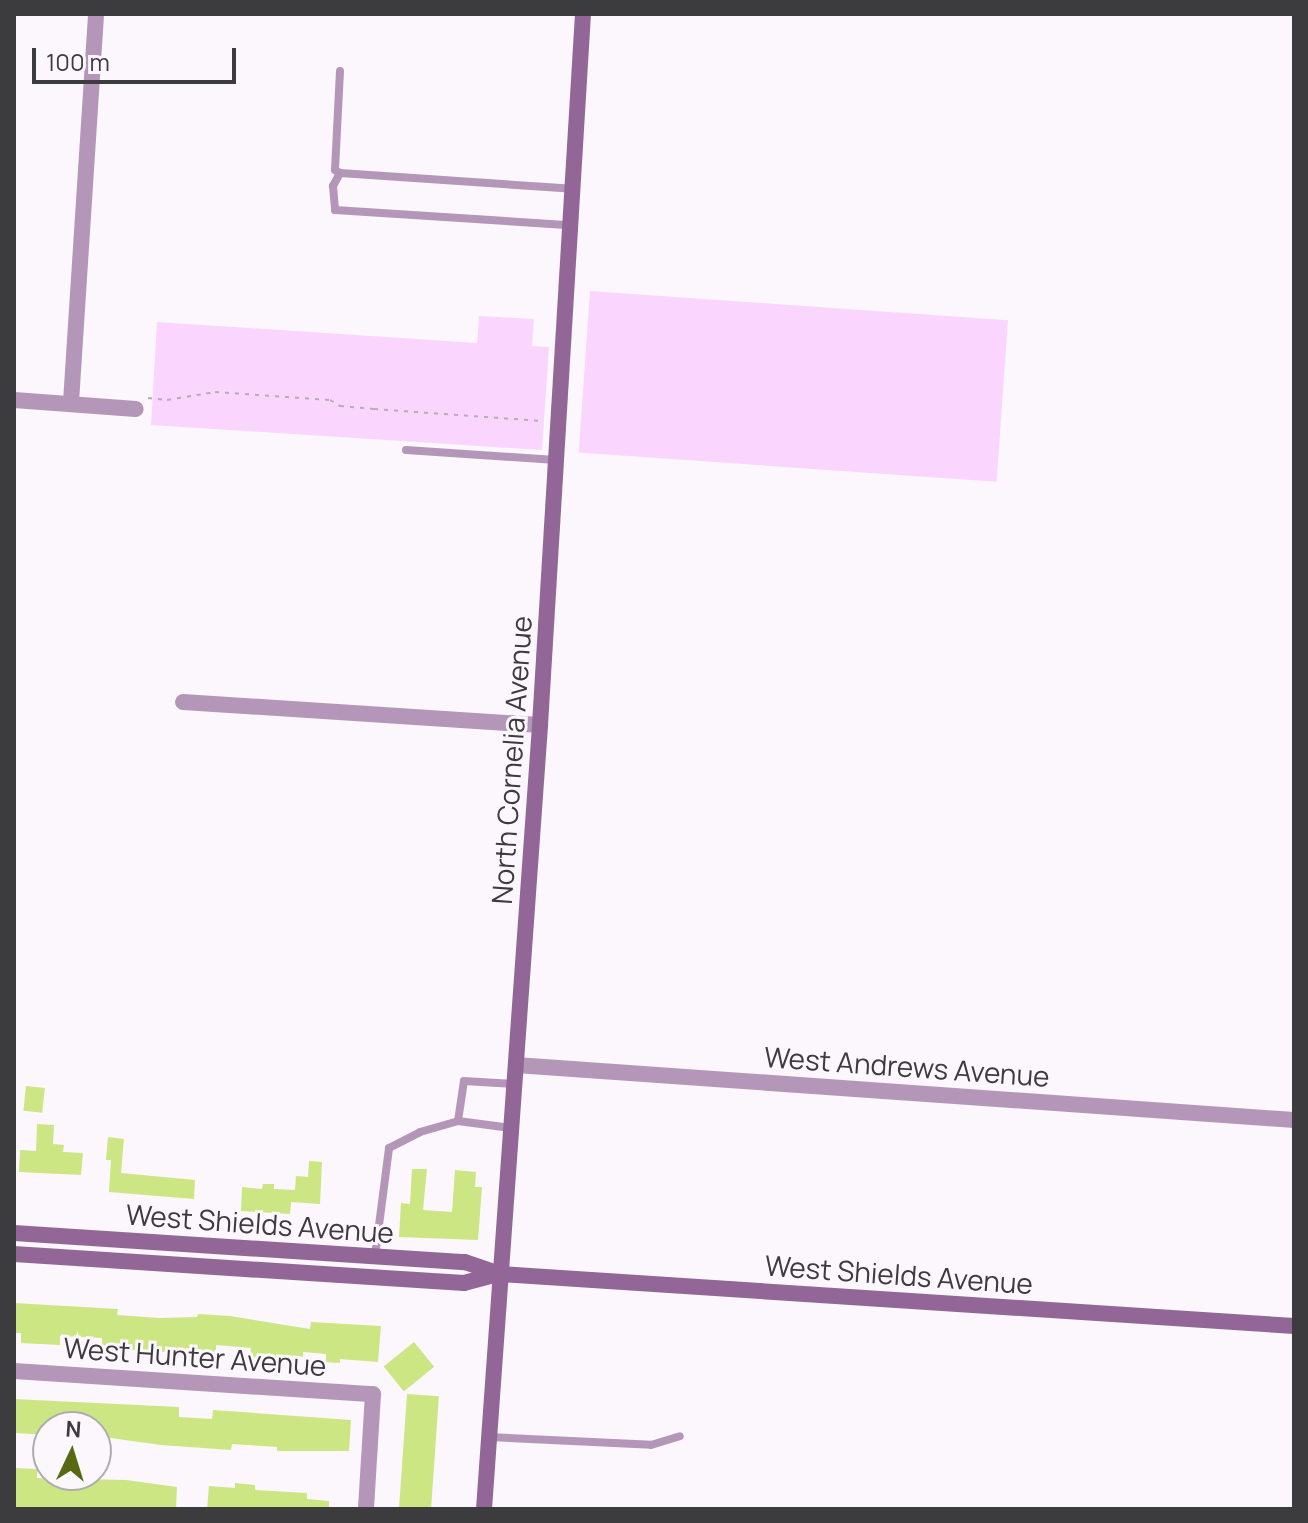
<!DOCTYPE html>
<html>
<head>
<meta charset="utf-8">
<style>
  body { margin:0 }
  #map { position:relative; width:1308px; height:1523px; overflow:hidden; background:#fcf7fc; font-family:Manrope,sans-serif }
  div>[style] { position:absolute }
  .green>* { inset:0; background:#fad6ff; transform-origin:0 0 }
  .building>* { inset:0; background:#cce683; transform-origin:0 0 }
  .path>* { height:2px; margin-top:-1px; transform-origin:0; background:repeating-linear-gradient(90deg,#b2afb3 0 4px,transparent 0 10px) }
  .lane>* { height:8px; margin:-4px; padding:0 4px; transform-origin:4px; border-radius:4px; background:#b497b8 }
  .street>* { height:16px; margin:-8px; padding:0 8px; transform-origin:8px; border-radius:8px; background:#b497b8 }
  .secondary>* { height:16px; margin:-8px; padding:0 8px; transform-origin:8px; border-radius:8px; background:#926797 }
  span { translate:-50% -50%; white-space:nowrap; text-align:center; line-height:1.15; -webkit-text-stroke:6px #fcf7fc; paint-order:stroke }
  .street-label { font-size:28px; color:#3c3b3d }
  .frame { position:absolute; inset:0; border:16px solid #3c3b3d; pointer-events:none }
  .north { position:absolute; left:32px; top:1411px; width:80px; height:80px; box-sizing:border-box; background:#fcf7fc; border:2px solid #afacb0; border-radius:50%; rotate:4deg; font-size:22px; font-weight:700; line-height:32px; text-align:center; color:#3c3b3d }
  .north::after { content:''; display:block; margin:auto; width:28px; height:36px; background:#586914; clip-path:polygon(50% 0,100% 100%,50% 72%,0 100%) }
  .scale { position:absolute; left:32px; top:48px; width:204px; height:36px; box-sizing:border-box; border:4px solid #3c3b3d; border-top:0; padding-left:10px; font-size:24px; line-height:28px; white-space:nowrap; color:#3c3b3d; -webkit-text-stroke:6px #fcf7fc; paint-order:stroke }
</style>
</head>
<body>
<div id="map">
  <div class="green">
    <div style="left:590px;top:291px;width:419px;height:162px;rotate:4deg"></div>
    <div style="clip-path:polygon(479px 316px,534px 319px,532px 346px,549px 347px,542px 450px,151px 425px,157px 322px,477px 343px)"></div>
  </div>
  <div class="building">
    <div style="left:26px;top:1086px;width:19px;height:25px;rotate:6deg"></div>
    <div style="clip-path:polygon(37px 1124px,54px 1125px,53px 1144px,64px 1145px,63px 1152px,83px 1153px,81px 1175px,19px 1172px,20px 1150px,36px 1151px)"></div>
    <div style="clip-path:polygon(108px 1137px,124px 1139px,121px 1173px,195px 1180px,194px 1199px,109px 1192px,111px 1160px,106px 1160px)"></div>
    <div style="clip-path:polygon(309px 1161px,322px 1162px,320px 1204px,291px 1202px,290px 1214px,241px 1211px,242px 1187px,262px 1189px,263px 1184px,274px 1184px,274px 1189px,295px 1190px,296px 1176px,308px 1177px)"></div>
    <div style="clip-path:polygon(412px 1169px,427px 1169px,423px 1210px,452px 1212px,455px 1170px,476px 1172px,475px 1187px,482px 1187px,478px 1240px,399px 1237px,401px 1203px,410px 1204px)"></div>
    <div style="clip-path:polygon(14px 1303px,118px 1309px,117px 1315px,160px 1318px,197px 1317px,198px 1314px,230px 1316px,310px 1329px,311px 1322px,381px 1326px,378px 1362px,340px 1359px,340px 1363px,326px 1362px,326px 1354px,303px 1352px,303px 1357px,284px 1355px,284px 1360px,250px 1357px,251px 1348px,216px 1345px,216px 1355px,102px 1348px,102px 1338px,60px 1336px,60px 1345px,21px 1343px,21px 1333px,14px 1333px)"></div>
    <div style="left:414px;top:1342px;width:32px;height:39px;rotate:51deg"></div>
    <div style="left:407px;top:1394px;width:32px;height:116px;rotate:4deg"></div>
    <div style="clip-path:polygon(14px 1399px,179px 1407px,179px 1417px,212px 1419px,213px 1410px,351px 1420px,349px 1451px,277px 1451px,277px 1447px,232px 1444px,231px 1450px,161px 1445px,96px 1436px,96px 1427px,48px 1427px,48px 1435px,16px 1433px)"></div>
    <div style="clip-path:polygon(14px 1468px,37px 1469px,37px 1478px,126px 1480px,177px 1487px,176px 1509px,14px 1508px)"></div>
    <div style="clip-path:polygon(235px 1483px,255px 1485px,255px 1490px,307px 1493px,307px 1499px,329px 1501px,329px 1509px,207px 1509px,209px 1486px,235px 1488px)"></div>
  </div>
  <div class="path">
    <div style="left:148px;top:398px;width:19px;rotate:6deg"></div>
    <div style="left:167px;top:400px;width:49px;rotate:-9.5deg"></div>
    <div style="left:215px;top:392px;width:115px;rotate:4deg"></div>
    <div style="left:330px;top:400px;width:12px;rotate:31deg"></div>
    <div style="left:340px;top:406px;width:34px;rotate:5deg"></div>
    <div style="left:374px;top:409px;width:168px;rotate:4.1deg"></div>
  </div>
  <div class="lane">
    <div style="left:340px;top:71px;width:99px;rotate:92.9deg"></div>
    <div style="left:335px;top:170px;width:6px;rotate:31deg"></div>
    <div style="left:340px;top:173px;width:233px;rotate:3.9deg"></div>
    <div style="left:340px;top:173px;width:15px;rotate:118deg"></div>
    <div style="left:333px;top:186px;width:24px;rotate:85deg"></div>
    <div style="left:335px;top:210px;width:235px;rotate:3.7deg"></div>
    <div style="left:406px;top:450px;width:150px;rotate:3.8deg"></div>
    <div style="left:458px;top:1121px;width:53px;rotate:7.5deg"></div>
    <div style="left:375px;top:1256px;width:109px;rotate:-82.6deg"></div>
    <div style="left:389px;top:1148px;width:35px;rotate:-27deg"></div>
    <div style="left:420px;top:1132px;width:40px;rotate:-16deg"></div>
    <div style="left:458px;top:1121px;width:40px;rotate:-81.5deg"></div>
    <div style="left:464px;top:1081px;width:50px;rotate:3.4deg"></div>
    <div style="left:490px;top:1437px;width:161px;rotate:2.8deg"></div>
    <div style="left:651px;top:1445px;width:30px;rotate:-17deg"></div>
  </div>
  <div class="street">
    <div style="left:14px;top:400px;width:122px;rotate:4.2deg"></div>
    <div style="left:71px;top:402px;width:389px;rotate:-86.3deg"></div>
    <div style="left:183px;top:702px;width:358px;rotate:3.7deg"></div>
    <div style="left:516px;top:1065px;width:780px;rotate:4.04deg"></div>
    <div style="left:14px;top:1371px;width:360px;rotate:3.7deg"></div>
    <div style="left:373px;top:1394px;width:115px;rotate:93.5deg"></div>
  </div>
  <div class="secondary">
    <div style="left:14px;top:1233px;width:452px;rotate:3.7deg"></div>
    <div style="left:465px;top:1262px;width:37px;rotate:19deg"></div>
    <div style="left:500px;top:1274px;width:796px;rotate:3.75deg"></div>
    <div style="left:14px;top:1254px;width:451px;rotate:3.7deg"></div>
    <div style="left:464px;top:1283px;width:35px;rotate:-15deg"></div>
    <div style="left:484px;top:1509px;width:786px;rotate:-85.91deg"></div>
    <div style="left:540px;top:725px;width:712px;rotate:-86.54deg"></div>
  </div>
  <div class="street-label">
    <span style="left:511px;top:760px;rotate:-86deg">North Cornelia Avenue</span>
    <span style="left:907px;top:1066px;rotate:4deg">West Andrews Avenue</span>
    <span style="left:260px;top:1223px;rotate:4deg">West Shields Avenue</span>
    <span style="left:899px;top:1274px;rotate:4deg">West Shields Avenue</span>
    <span style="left:195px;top:1356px;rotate:4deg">West Hunter Avenue</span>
  </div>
  <div class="frame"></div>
  <div class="north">N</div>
  <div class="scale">100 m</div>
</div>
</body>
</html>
